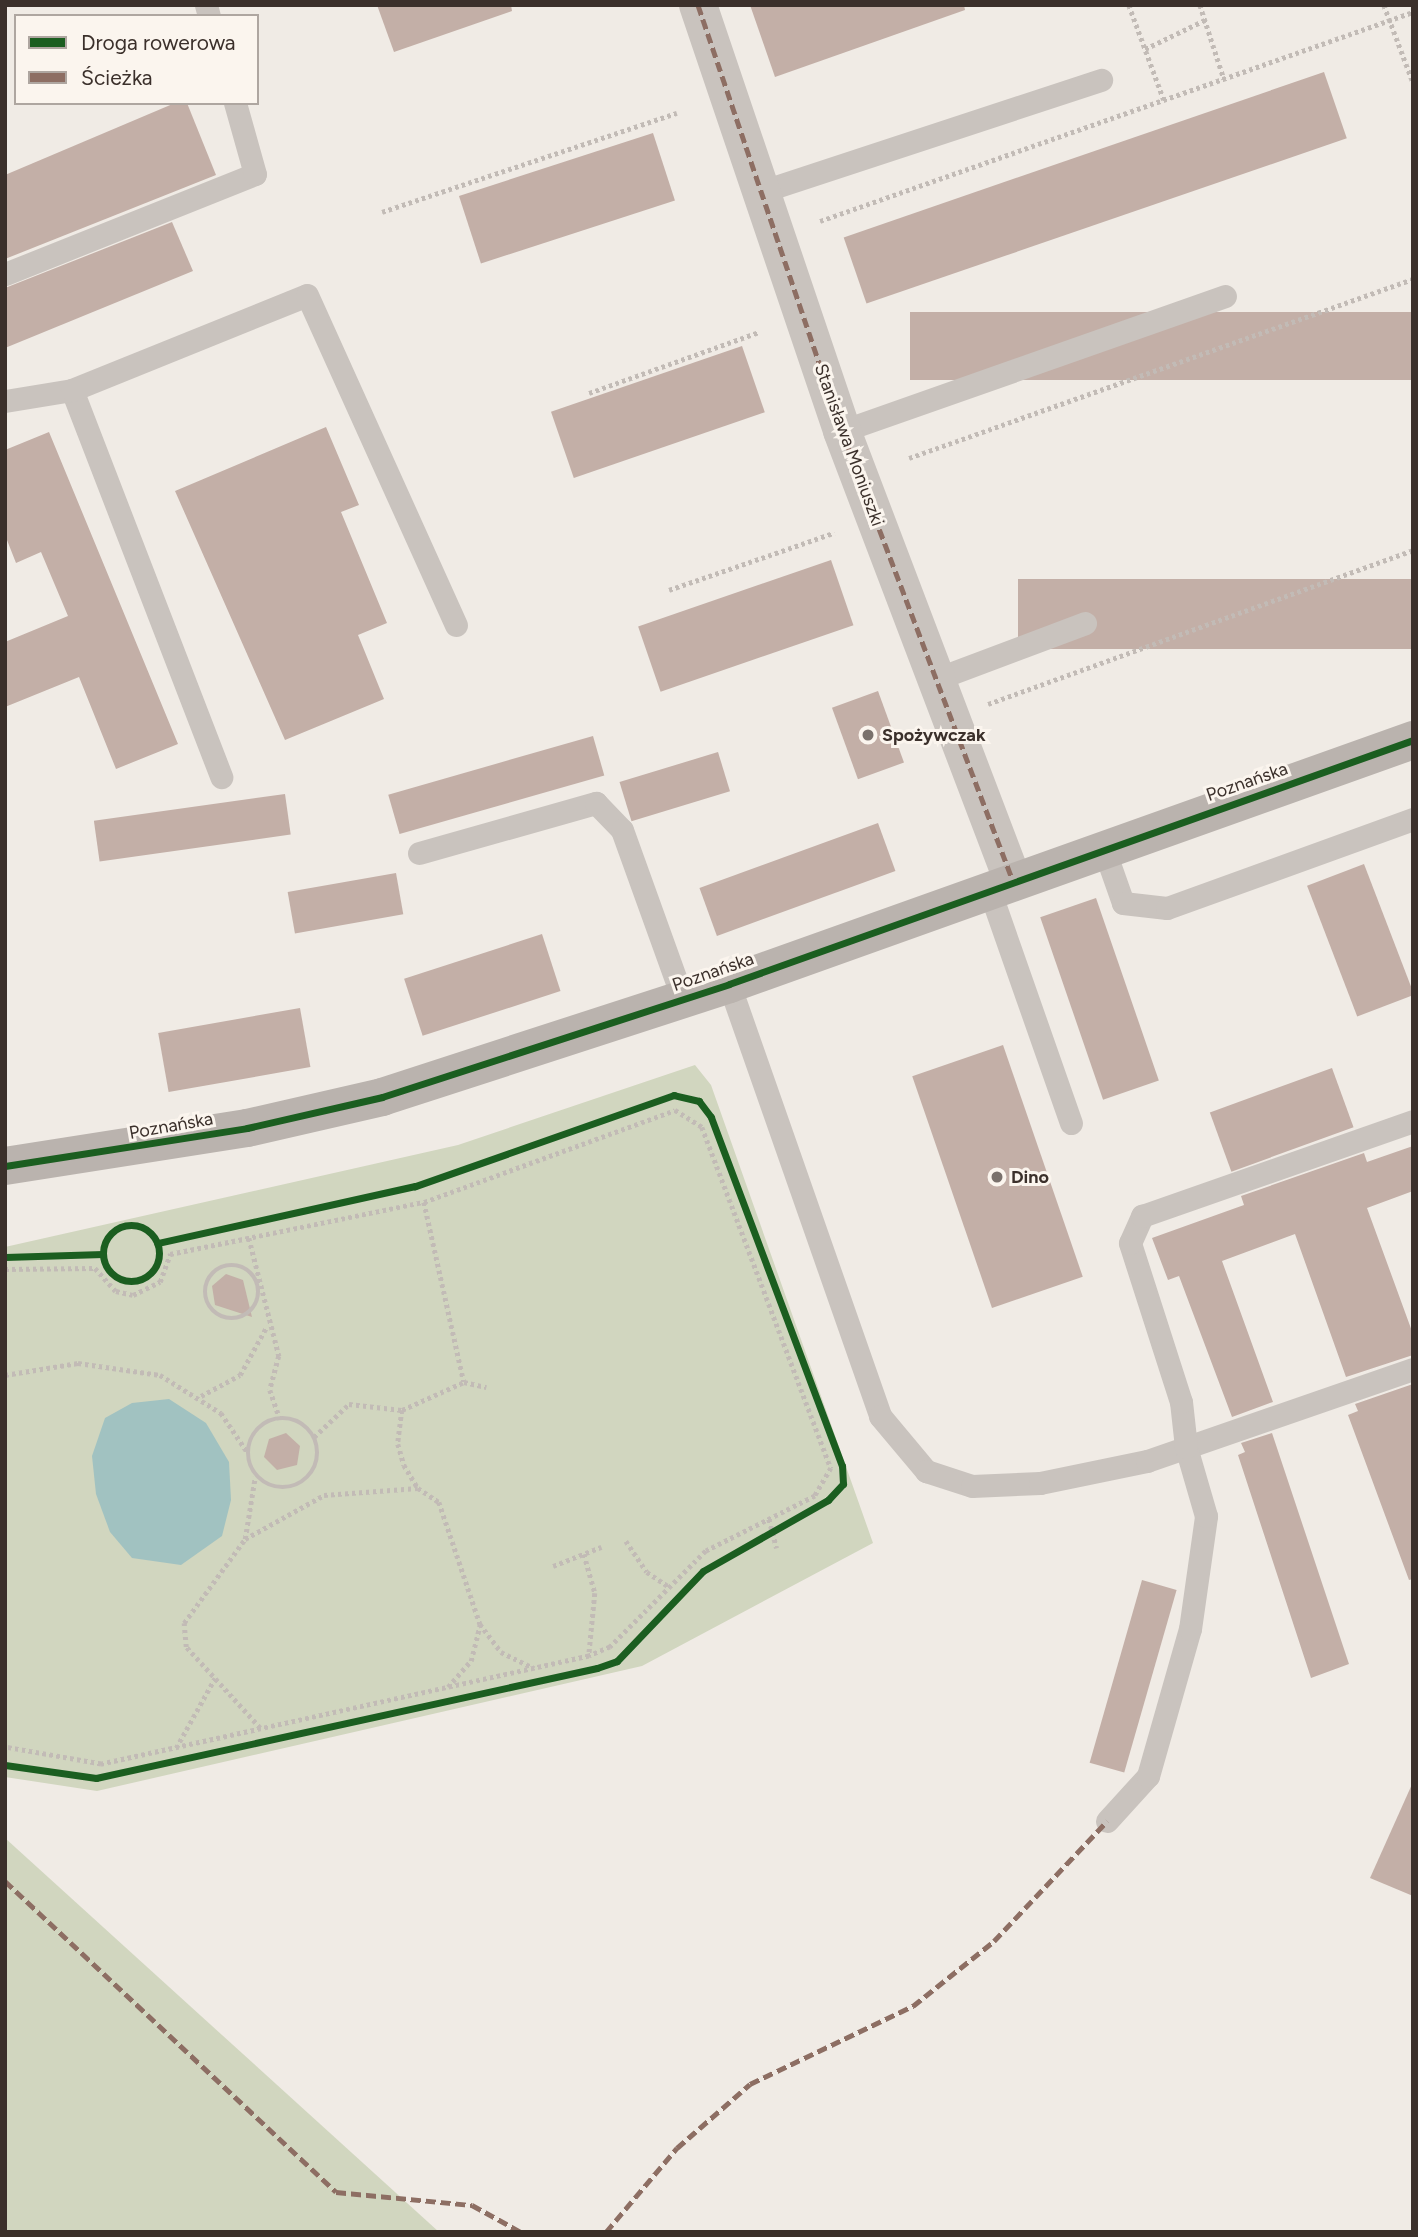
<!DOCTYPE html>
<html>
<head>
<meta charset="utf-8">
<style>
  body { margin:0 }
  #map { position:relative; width:1418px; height:2237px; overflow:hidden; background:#f0ebe5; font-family:Figtree,sans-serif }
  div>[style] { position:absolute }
  .green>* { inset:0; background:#d1d6bf }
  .water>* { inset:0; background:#a1c2c1 }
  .building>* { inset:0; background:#c3afa7; transform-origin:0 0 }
  .path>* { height:4.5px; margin-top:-2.25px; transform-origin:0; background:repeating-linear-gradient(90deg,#c2bbb6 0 3.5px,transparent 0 7px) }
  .path>.ring { margin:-2.25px; padding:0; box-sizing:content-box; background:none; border:4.5px solid #c2bbb6; border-radius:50% }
  .lane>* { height:23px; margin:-11.5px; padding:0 11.5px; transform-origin:11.5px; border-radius:11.5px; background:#c9c3be }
  .street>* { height:38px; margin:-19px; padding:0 19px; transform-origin:19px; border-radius:19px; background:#c9c3be }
  .secondary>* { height:38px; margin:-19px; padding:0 19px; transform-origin:19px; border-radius:19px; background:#bab3ae }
  .quiet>* { height:5px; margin-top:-2.5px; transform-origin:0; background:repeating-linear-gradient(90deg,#8d6e63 0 10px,transparent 0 15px) }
  .cycleway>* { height:7px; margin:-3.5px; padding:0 3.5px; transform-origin:3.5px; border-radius:3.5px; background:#1b5e20 }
  .cycleway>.ring { margin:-3.5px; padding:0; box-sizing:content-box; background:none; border:7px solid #1b5e20; border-radius:50% }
  .dots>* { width:19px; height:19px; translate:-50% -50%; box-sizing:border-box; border:4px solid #fbf5ee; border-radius:50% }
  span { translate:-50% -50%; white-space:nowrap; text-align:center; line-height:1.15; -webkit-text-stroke:6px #fbf5ee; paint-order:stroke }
  .street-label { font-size:18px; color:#3b302b }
  .poi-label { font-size:18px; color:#3b302b; font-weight:700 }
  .left { translate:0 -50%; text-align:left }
  .frame { position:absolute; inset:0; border:7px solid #3b302b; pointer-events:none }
  .legend { position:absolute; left:14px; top:14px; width:245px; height:91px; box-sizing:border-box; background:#fbf5ee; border:2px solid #aea6a0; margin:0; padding:9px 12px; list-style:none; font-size:21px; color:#3b302b }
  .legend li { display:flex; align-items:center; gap:14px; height:35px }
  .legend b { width:35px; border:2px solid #aea6a0 }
</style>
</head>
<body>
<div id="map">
  <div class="green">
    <div style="clip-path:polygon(695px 1065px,711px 1085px,873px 1543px,642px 1666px,97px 1791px,5px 1777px,5px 1247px,458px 1145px)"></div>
    <div style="clip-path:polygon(5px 1838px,439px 2232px,5px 2232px)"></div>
  </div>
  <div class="water">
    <div style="clip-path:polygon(169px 1399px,206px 1423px,229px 1462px,231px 1500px,222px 1536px,181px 1565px,132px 1558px,110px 1532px,96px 1494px,92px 1456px,105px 1418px,132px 1403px)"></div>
  </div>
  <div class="building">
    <div style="clip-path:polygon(377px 5px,511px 5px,512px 11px,394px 52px)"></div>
    <div style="clip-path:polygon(750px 5px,964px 5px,965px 10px,775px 77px)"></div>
    <div style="left:1324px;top:72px;width:70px;height:508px;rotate:71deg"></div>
    <div style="clip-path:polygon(175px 103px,187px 103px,216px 175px,5px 259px,5px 175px)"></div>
    <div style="left:653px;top:133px;width:71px;height:204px;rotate:72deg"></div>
    <div style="clip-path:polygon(172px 222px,193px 271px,5px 348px,5px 288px)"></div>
    <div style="left:1413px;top:312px;width:68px;height:503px;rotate:90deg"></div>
    <div style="left:742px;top:346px;width:70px;height:202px;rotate:71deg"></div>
    <div style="clip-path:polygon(326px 427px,359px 505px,341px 512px,387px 623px,358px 635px,384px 699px,285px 740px,175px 491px)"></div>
    <div style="clip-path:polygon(49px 432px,178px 744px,116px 769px,79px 677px,5px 707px,5px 642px,68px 616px,41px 552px,16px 563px,5px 535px,5px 450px)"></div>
    <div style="left:831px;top:560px;width:69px;height:204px;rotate:71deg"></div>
    <div style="left:1413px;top:579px;width:70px;height:395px;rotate:90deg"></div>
    <div style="left:878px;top:691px;width:76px;height:49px;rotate:70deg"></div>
    <div style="left:593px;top:736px;width:41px;height:213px;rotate:74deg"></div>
    <div style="left:718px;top:752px;width:41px;height:103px;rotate:73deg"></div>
    <div style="left:285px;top:794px;width:41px;height:193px;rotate:82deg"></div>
    <div style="left:878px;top:823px;width:51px;height:190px;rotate:70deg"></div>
    <div style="left:1364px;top:864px;width:140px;height:61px;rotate:69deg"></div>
    <div style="left:396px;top:873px;width:42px;height:110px;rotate:80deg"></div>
    <div style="left:1096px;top:898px;width:193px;height:59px;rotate:71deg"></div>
    <div style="left:542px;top:934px;width:60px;height:145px;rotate:72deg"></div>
    <div style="left:300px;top:1008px;width:60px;height:144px;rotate:80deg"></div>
    <div style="left:1003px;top:1045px;width:245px;height:96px;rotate:71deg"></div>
    <div style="left:1332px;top:1068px;width:63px;height:130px;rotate:70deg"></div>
    <div style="clip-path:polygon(1413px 1146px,1413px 1191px,1367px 1208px,1413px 1334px,1413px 1355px,1346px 1377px,1295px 1234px,1222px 1261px,1273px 1402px,1232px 1417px,1179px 1276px,1168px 1280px,1152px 1238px,1244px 1205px,1241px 1196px,1364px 1153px,1367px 1162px)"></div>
    <div style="clip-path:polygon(226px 1274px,243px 1280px,252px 1317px,215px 1305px,212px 1286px)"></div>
    <div style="clip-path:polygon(1413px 1384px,1413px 1579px,1409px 1580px,1348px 1415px,1358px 1411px,1355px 1404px)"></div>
    <div style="clip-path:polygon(286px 1433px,300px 1446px,297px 1465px,277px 1470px,264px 1457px,269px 1439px)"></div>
    <div style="clip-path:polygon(1272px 1433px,1349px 1664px,1311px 1678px,1238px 1455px,1245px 1452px,1241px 1443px)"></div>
    <div style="left:1142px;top:1580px;width:36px;height:190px;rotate:16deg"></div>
    <div style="clip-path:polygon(1413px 1782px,1413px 1896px,1370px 1878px)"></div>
  </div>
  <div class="path">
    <div style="left:1129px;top:5px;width:101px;rotate:69.8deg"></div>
    <div style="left:1200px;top:5px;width:78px;rotate:72deg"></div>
    <div style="left:1384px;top:5px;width:82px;rotate:69.4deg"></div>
    <div style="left:1145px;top:49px;width:67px;rotate:-25.8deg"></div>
    <div style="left:382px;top:212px;width:311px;rotate:-18.6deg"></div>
    <div style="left:820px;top:221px;width:629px;rotate:-19.41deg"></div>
    <div style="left:589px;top:393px;width:181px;rotate:-19.7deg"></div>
    <div style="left:909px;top:458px;width:535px;rotate:-19.55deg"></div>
    <div style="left:669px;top:590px;width:175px;rotate:-19.1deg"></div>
    <div style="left:988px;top:704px;width:452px;rotate:-19.9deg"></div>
    <div style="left:424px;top:1202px;width:184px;rotate:77.5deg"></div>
    <div style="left:249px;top:1238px;width:122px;rotate:75.7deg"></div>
    <div style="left:279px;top:1356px;width:35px;rotate:105deg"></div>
    <div style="left:270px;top:1390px;width:31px;rotate:71deg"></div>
    <div class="ring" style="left:205px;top:1265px;width:49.5px;height:49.5px"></div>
    <div style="left:5px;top:1269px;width:90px;rotate:-0.6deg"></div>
    <div style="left:95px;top:1268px;width:31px;rotate:48deg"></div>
    <div style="left:116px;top:1291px;width:17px;rotate:13deg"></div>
    <div style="left:133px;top:1295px;width:30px;rotate:-26deg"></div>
    <div style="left:160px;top:1282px;width:30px;rotate:-70deg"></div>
    <div style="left:170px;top:1254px;width:259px;rotate:-11.6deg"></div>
    <div style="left:424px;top:1202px;width:267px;rotate:-20.1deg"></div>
    <div style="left:675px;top:1110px;width:32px;rotate:32deg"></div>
    <div style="left:702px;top:1127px;width:365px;rotate:69.3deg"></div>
    <div style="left:831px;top:1468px;width:32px;rotate:120deg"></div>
    <div style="left:815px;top:1496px;width:122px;rotate:153.2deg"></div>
    <div style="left:706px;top:1551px;width:136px;rotate:135deg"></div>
    <div style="left:610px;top:1647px;width:23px;rotate:157deg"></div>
    <div style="left:589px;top:1656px;width:500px;rotate:167.5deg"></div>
    <div style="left:101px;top:1764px;width:97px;rotate:-170deg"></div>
    <div style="left:5px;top:1375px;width:74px;rotate:-9.3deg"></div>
    <div style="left:78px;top:1363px;width:83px;rotate:8.3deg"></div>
    <div style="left:160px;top:1375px;width:72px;rotate:31.9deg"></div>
    <div style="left:221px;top:1413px;width:48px;rotate:56deg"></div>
    <div style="left:201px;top:1396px;width:44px;rotate:-28.3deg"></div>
    <div style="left:240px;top:1375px;width:56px;rotate:-61.1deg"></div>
    <div style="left:402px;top:1410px;width:34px;rotate:97deg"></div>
    <div style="left:398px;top:1444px;width:22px;rotate:74deg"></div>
    <div style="left:404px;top:1465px;width:27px;rotate:59deg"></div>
    <div style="left:418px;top:1488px;width:25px;rotate:34deg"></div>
    <div style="left:439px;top:1502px;width:129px;rotate:71.4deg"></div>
    <div style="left:480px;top:1624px;width:35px;rotate:53deg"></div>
    <div style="left:501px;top:1652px;width:37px;rotate:26deg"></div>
    <div class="ring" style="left:248px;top:1418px;width:65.5px;height:65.5px"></div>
    <div style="left:314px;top:1437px;width:48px;rotate:-43.3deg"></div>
    <div style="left:349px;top:1404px;width:53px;rotate:6.5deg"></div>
    <div style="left:402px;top:1410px;width:68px;rotate:-24.3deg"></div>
    <div style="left:464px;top:1382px;width:23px;rotate:13deg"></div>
    <div style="left:769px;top:1519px;width:30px;rotate:75deg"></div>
    <div style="left:245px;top:1539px;width:63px;rotate:-80.8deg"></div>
    <div style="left:626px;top:1541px;width:37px;rotate:56deg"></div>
    <div style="left:647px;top:1572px;width:25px;rotate:34deg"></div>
    <div style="left:584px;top:1554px;width:41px;rotate:74.2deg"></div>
    <div style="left:595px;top:1593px;width:62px;rotate:95.5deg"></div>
    <div style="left:553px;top:1566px;width:52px;rotate:-21.6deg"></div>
    <div style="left:448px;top:1687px;width:35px;rotate:-49deg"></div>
    <div style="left:471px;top:1661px;width:37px;rotate:-76deg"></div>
    <div style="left:260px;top:1728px;width:110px;rotate:-132.4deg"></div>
    <div style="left:186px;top:1647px;width:24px;rotate:-95deg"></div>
    <div style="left:184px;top:1623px;width:104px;rotate:-54deg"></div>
    <div style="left:245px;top:1539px;width:90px;rotate:-29.1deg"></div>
    <div style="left:324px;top:1495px;width:94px;rotate:-4.3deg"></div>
    <div style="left:176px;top:1748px;width:80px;rotate:-60.9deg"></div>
  </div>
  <div class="lane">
    <div style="left:206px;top:5px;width:11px;rotate:75deg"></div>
    <div style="left:763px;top:191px;width:356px;rotate:-18.2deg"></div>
    <div style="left:5px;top:274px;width:269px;rotate:-21.8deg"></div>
    <div style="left:255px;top:174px;width:74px;rotate:-105.7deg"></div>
    <div style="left:72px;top:390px;width:415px;rotate:68.9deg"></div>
    <div style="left:5px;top:401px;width:68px;rotate:-9.3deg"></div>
    <div style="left:72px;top:390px;width:253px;rotate:-22deg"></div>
    <div style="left:307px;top:295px;width:362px;rotate:65.7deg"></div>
    <div style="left:842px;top:431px;width:406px;rotate:-19.4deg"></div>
    <div style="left:939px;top:678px;width:156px;rotate:-20.6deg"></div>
    <div style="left:1104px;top:849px;width:57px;rotate:70.6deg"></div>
    <div style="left:1123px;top:903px;width:44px;rotate:6.5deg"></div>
    <div style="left:1167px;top:908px;width:262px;rotate:-19.9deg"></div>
    <div style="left:419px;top:853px;width:184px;rotate:-15.8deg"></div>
    <div style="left:596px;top:803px;width:37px;rotate:46deg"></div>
    <div style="left:622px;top:830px;width:180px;rotate:70.2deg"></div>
    <div style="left:989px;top:889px;width:248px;rotate:70.7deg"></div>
    <div style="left:729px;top:984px;width:458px;rotate:70.7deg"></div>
    <div style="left:880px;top:1416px;width:72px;rotate:50.1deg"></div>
    <div style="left:926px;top:1471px;width:48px;rotate:18.1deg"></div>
    <div style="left:972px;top:1486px;width:68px;rotate:-2.5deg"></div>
    <div style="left:1040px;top:1483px;width:109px;rotate:-11.6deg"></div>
    <div style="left:1147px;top:1461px;width:281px;rotate:-19.1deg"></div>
    <div style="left:1107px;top:1821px;width:61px;rotate:-47.7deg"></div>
    <div style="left:1148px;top:1776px;width:153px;rotate:-74.1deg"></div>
    <div style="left:1190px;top:1629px;width:114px;rotate:-81.9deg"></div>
    <div style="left:1206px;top:1516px;width:72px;rotate:-106.2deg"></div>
    <div style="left:1186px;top:1447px;width:45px;rotate:-96.3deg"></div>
    <div style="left:1181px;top:1402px;width:167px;rotate:-107.8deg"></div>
    <div style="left:1130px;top:1243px;width:30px;rotate:-66deg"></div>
    <div style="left:1142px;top:1216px;width:287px;rotate:-19.3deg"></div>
  </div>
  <div class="street">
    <div style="left:698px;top:5px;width:450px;rotate:71.3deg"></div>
    <div style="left:842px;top:431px;width:480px;rotate:69.2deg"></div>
  </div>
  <div class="secondary">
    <div style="left:5px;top:1166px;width:245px;rotate:-8.9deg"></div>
    <div style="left:247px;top:1128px;width:139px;rotate:-12.9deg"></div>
    <div style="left:382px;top:1097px;width:365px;rotate:-18deg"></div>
    <div style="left:729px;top:984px;width:726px;rotate:-19.63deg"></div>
  </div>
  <div class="quiet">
    <div style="left:698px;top:5px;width:450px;rotate:71.3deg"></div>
    <div style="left:842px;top:431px;width:480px;rotate:69.2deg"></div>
    <div style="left:5px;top:1881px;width:454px;rotate:43.2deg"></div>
    <div style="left:336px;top:2192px;width:137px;rotate:5.5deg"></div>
    <div style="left:472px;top:2205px;width:56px;rotate:28.9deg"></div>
    <div style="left:606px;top:2232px;width:110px;rotate:-49.8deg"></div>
    <div style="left:677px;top:2148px;width:97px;rotate:-41.2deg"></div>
    <div style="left:750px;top:2084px;width:181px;rotate:-25.6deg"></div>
    <div style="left:913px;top:2006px;width:104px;rotate:-38.7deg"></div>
    <div style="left:994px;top:1941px;width:165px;rotate:-46.7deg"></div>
  </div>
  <div class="cycleway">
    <div style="left:5px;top:1166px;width:245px;rotate:-8.9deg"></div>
    <div style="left:247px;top:1128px;width:139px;rotate:-12.9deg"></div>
    <div style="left:382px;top:1097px;width:365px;rotate:-18deg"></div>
    <div style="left:729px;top:984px;width:726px;rotate:-19.63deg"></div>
    <div class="ring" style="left:103px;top:1225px;width:49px;height:49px"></div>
    <div style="left:5px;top:1257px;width:98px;rotate:-1.8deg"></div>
    <div style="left:5px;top:1765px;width:92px;rotate:8.1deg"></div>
    <div style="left:96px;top:1778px;width:513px;rotate:-12.38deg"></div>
    <div style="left:597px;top:1668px;width:21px;rotate:-19deg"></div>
    <div style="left:617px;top:1661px;width:124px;rotate:-46.3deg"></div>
    <div style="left:703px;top:1571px;width:144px;rotate:-29.6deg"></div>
    <div style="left:828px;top:1500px;width:22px;rotate:-47deg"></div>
    <div style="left:843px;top:1484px;width:18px;rotate:-93deg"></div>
    <div style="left:842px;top:1466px;width:373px;rotate:-110.6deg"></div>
    <div style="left:711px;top:1117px;width:20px;rotate:-127deg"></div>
    <div style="left:699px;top:1101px;width:26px;rotate:-167deg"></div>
    <div style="left:674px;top:1095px;width:275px;rotate:160.6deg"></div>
    <div style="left:415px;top:1186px;width:264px;rotate:167.5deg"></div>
  </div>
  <div class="dots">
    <div style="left:868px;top:735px;background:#7a716c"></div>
    <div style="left:997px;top:1177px;background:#7a716c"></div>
  </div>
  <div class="street-label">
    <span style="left:849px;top:445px;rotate:70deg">Stanisława Moniuszki</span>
    <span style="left:1247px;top:782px;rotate:-19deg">Poznańska</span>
    <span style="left:713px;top:972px;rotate:-19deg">Poznańska</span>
    <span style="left:171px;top:1126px;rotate:-10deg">Poznańska</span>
  </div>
  <div class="poi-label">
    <span class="left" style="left:882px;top:735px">Spożywczak</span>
    <span class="left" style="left:1011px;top:1177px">Dino</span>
  </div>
  <div class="frame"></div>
  <ul class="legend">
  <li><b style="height:9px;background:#1b5e20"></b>Droga rowerowa</li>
  <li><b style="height:9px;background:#8d6e63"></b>Ścieżka</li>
  </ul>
</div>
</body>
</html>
